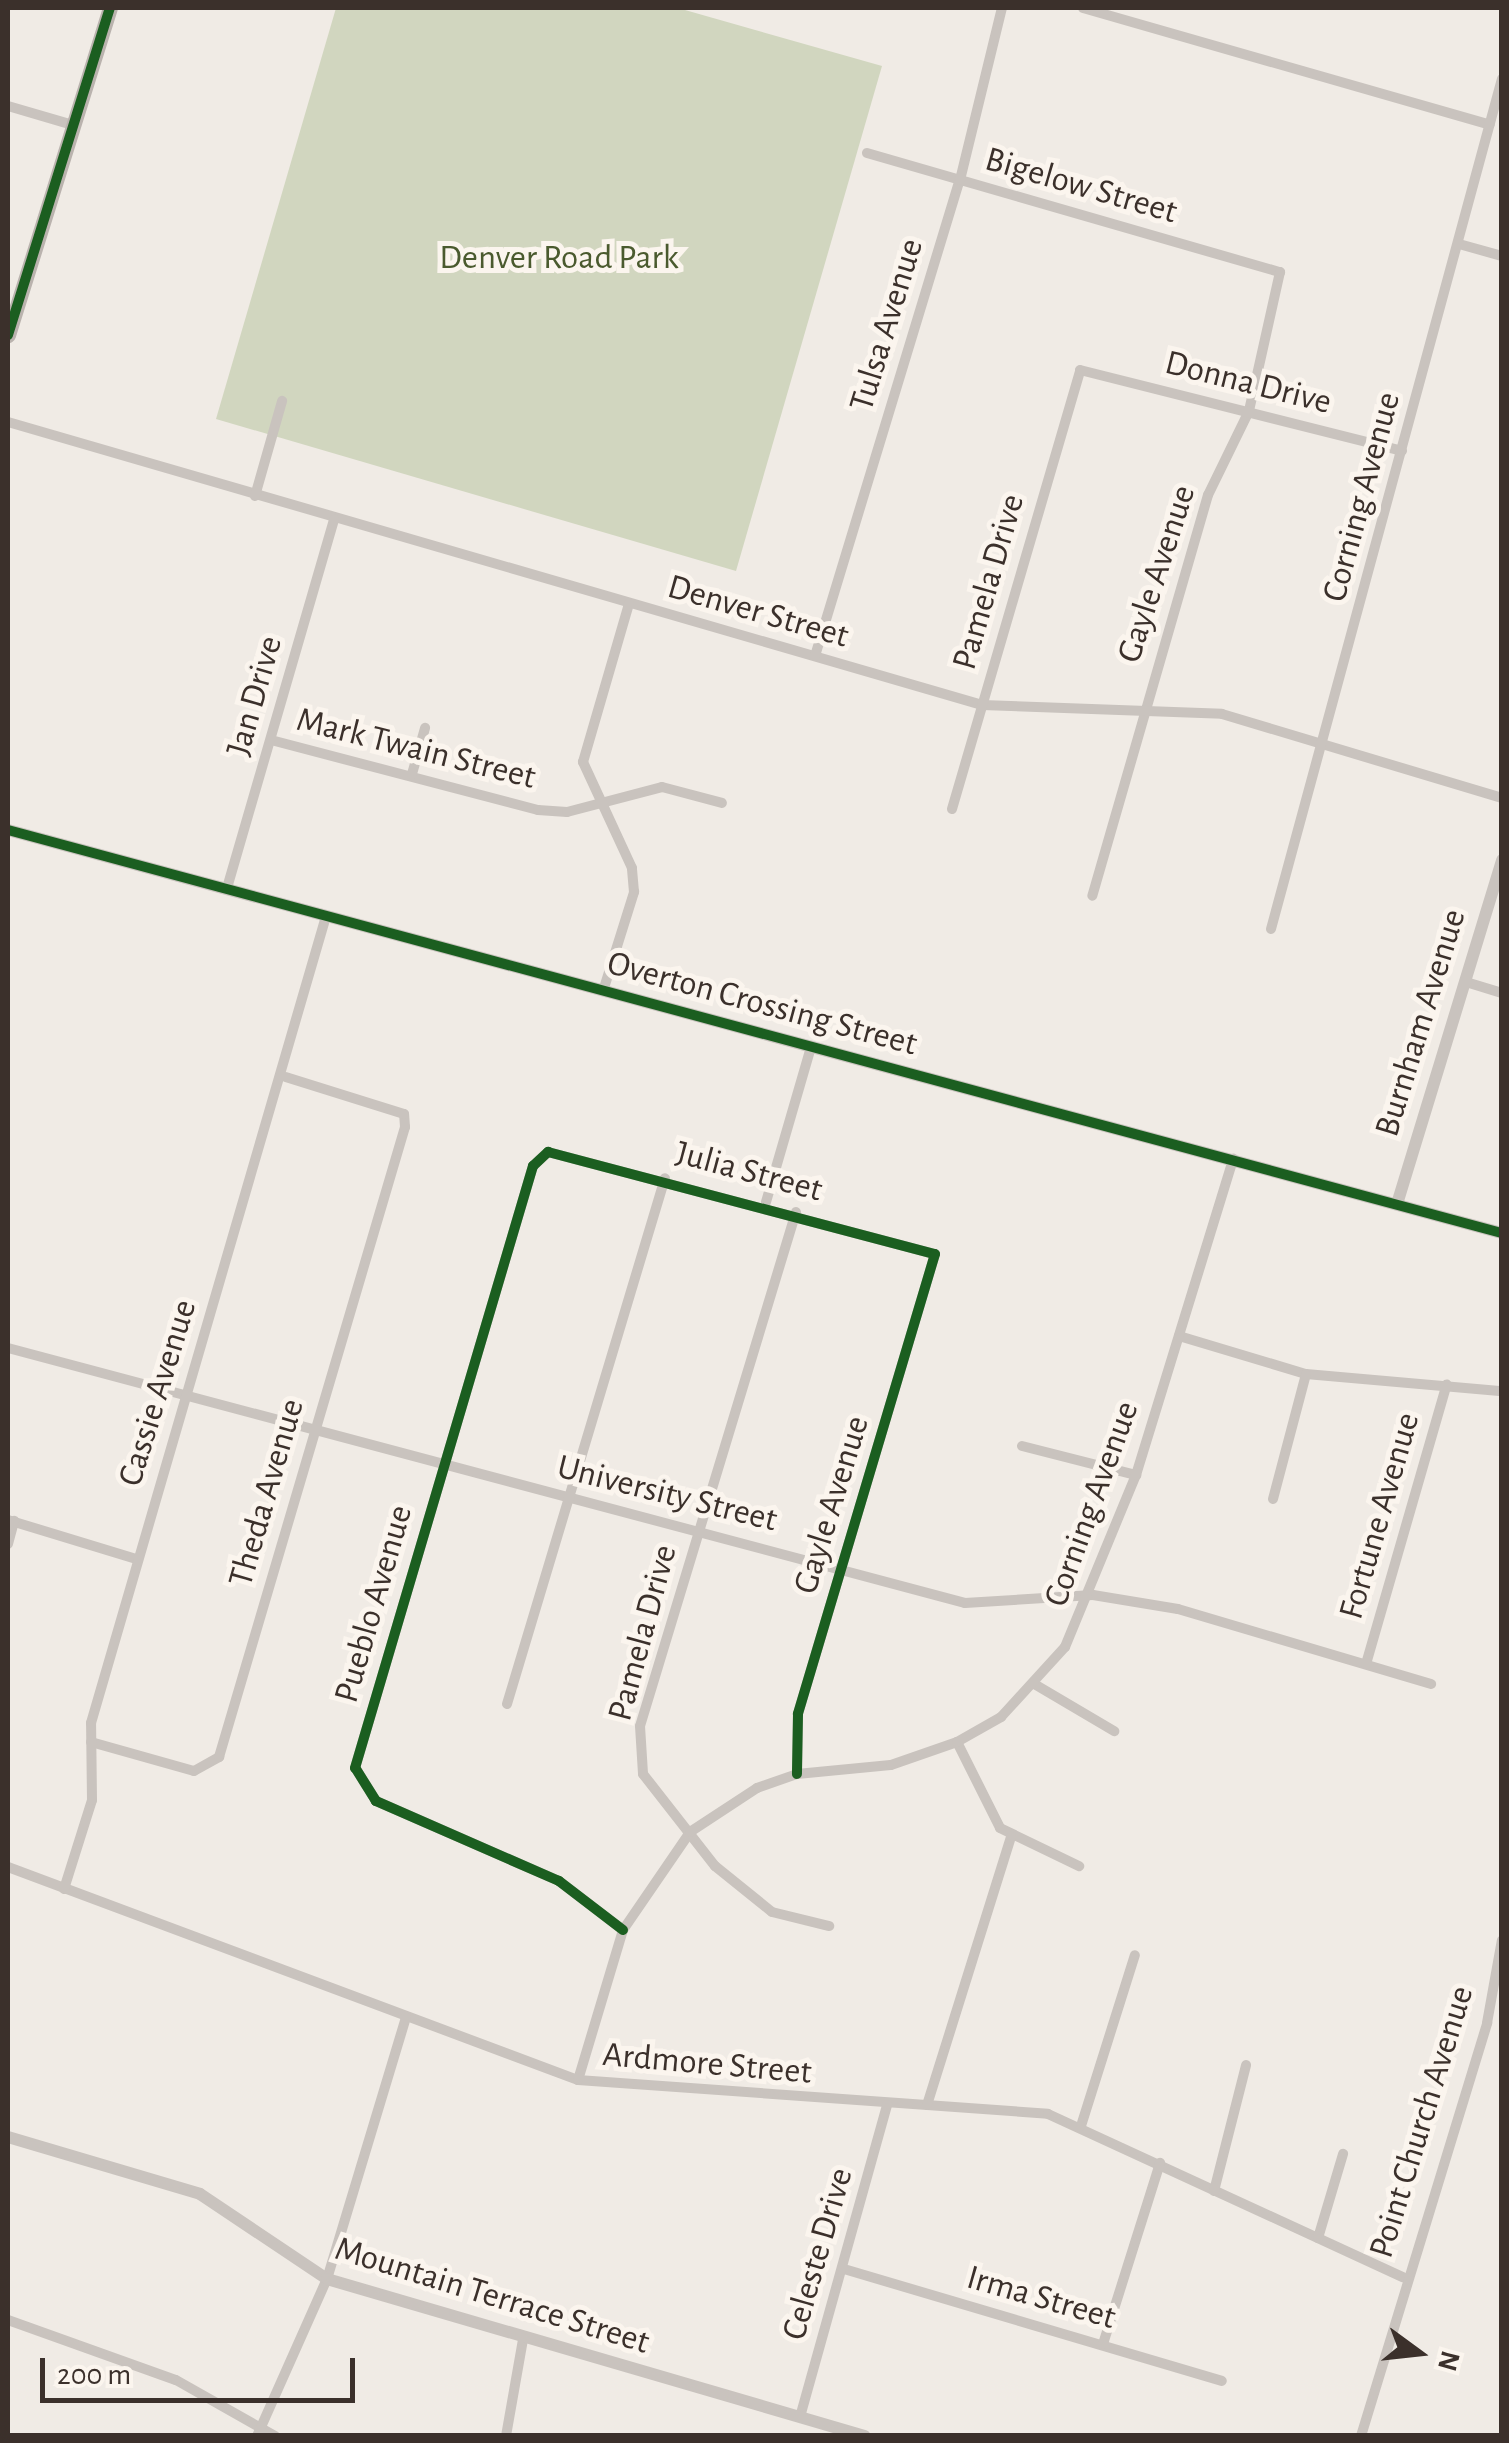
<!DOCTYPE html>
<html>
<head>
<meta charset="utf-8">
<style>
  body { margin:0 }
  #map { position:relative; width:1509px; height:2443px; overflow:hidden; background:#f0ebe5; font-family:"Alegreya Sans",sans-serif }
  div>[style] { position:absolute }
  .green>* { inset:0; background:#d1d6bf }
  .minor>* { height:10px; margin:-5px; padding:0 5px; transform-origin:5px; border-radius:5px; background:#c9c3be }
  .tertiary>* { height:12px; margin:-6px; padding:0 6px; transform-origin:6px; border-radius:6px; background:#c9c3be }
  .secondary>* { height:15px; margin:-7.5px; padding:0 7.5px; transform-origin:7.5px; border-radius:7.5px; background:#bab3ae }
  .cycleway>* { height:10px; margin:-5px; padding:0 5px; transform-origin:5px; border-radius:5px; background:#1b5e20 }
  span { translate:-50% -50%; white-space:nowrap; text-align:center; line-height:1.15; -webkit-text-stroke:10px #fbf5ee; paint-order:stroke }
  .street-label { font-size:35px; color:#3b302b }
  .park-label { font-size:35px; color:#4a5a2e }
  .frame { position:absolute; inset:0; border:10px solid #3b302b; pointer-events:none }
  .north { position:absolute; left:1369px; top:2303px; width:100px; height:100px; -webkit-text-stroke:8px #fbf5ee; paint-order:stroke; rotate:105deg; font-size:28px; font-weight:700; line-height:40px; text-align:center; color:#3b302b }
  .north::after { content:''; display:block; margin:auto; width:35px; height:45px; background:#3b302b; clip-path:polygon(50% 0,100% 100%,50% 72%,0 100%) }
  .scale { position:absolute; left:40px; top:2358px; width:315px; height:45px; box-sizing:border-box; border:5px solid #3b302b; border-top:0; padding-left:12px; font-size:30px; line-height:35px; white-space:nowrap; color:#3b302b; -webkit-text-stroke:8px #fbf5ee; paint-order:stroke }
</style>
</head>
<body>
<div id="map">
  <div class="green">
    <div style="clip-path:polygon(336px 8px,678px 8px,882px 66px,736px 571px,216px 419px)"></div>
  </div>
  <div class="minor">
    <div style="left:1083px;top:8px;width:423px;rotate:16deg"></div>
    <div style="left:8px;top:106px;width:68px;rotate:16.3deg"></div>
    <div style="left:867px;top:153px;width:430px;rotate:16.1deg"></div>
    <div style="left:1280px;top:272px;width:142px;rotate:102.6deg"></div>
    <div style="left:1249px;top:411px;width:93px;rotate:116deg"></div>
    <div style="left:1208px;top:495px;width:417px;rotate:106.1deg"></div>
    <div style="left:1459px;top:244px;width:45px;rotate:15.6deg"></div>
    <div style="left:8px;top:422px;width:1014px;rotate:16.2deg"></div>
    <div style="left:982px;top:705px;width:240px;rotate:2.1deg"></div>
    <div style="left:1222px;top:714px;width:292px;rotate:16.7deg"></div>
    <div style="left:255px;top:496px;width:99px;rotate:-74.1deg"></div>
    <div style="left:815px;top:656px;width:498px;rotate:-73.1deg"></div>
    <div style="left:960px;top:180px;width:177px;rotate:-76.3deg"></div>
    <div style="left:271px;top:740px;width:276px;rotate:14.7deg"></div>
    <div style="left:538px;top:810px;width:29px;rotate:4deg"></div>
    <div style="left:567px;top:812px;width:98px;rotate:-14.7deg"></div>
    <div style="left:662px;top:787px;width:62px;rotate:14.9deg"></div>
    <div style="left:412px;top:774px;width:48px;rotate:-74.2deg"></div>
    <div style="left:952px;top:809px;width:457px;rotate:-73.7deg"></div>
    <div style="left:1080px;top:370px;width:332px;rotate:14.1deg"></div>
    <div style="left:227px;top:888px;width:384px;rotate:-73.8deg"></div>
    <div style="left:1271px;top:929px;width:881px;rotate:-74.8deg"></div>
    <div style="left:1466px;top:982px;width:38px;rotate:17deg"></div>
    <div style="left:604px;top:988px;width:101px;rotate:-72.6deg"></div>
    <div style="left:634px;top:892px;width:24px;rotate:-95deg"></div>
    <div style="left:632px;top:868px;width:117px;rotate:-114.8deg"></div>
    <div style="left:583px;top:762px;width:165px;rotate:-73.8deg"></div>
    <div style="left:766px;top:1202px;width:161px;rotate:-73.8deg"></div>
    <div style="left:796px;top:1212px;width:537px;rotate:106.88deg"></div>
    <div style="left:640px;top:1726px;width:48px;rotate:86.4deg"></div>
    <div style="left:643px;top:1774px;width:117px;rotate:52deg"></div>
    <div style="left:715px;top:1866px;width:73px;rotate:38.9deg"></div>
    <div style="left:772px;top:1912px;width:59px;rotate:13.8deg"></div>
    <div style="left:1179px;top:1336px;width:133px;rotate:16.7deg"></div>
    <div style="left:1306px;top:1374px;width:197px;rotate:5deg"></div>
    <div style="left:8px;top:1348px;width:990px;rotate:14.92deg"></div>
    <div style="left:965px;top:1603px;width:128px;rotate:-3.6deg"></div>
    <div style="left:1093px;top:1595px;width:86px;rotate:9.4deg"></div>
    <div style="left:1178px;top:1609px;width:264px;rotate:16.5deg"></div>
    <div style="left:1022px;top:1446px;width:118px;rotate:14.3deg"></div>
    <div style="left:1273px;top:1499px;width:129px;rotate:-75.2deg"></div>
    <div style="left:8px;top:1520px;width:134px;rotate:16.9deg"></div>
    <div style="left:8px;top:1544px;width:24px;rotate:-75deg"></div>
    <div style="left:1366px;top:1664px;width:291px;rotate:-73.9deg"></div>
    <div style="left:1036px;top:1685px;width:91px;rotate:30.5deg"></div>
    <div style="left:507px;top:1704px;width:549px;rotate:-73.28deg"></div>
    <div style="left:91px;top:1742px;width:107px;rotate:15.7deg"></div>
    <div style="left:194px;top:1771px;width:29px;rotate:-29deg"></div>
    <div style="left:219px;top:1757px;width:657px;rotate:-73.55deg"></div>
    <div style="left:405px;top:1127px;width:13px;rotate:-94deg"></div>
    <div style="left:404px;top:1114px;width:124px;rotate:-162.6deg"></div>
    <div style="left:957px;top:1742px;width:96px;rotate:63.4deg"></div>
    <div style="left:1000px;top:1828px;width:88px;rotate:25.7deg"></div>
    <div style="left:8px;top:1867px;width:608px;rotate:20.49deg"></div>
    <div style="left:578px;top:2080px;width:471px;rotate:4.1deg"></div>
    <div style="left:1048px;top:2114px;width:391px;rotate:24.7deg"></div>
    <div style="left:64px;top:1889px;width:93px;rotate:-72.5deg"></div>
    <div style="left:92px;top:1800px;width:77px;rotate:-90.7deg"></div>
    <div style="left:91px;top:1723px;width:841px;rotate:-73.76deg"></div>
    <div style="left:623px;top:1930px;width:81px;rotate:-142.6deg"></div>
    <div style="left:559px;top:1881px;width:200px;rotate:-156.4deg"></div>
    <div style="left:376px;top:1801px;width:39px;rotate:-122deg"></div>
    <div style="left:355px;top:1768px;width:628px;rotate:-73.53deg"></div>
    <div style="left:533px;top:1166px;width:21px;rotate:-43deg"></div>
    <div style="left:548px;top:1152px;width:400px;rotate:14.8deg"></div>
    <div style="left:935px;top:1254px;width:480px;rotate:106.6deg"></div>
    <div style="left:798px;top:1714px;width:60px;rotate:91deg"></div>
    <div style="left:578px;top:2080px;width:157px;rotate:-73.3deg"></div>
    <div style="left:623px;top:1930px;width:119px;rotate:-55.6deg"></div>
    <div style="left:690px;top:1832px;width:80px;rotate:-33.3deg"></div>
    <div style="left:757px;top:1788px;width:42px;rotate:-19.3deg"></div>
    <div style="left:797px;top:1774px;width:94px;rotate:-5.5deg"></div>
    <div style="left:891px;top:1765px;width:70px;rotate:-19.2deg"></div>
    <div style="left:957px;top:1742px;width:51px;rotate:-29.6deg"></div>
    <div style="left:1001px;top:1717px;width:95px;rotate:-47.6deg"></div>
    <div style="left:1065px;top:1647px;width:186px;rotate:-67.6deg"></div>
    <div style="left:1136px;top:1475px;width:331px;rotate:-72.9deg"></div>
    <div style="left:927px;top:2105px;width:281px;rotate:-72.6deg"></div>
    <div style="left:1081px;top:2126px;width:179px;rotate:-72.5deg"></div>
    <div style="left:1214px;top:2191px;width:130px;rotate:-75.7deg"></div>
    <div style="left:1318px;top:2238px;width:88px;rotate:-73.4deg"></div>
    <div style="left:844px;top:2269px;width:394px;rotate:16.5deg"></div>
    <div style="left:8px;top:2320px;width:178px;rotate:19.7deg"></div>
    <div style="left:176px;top:2380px;width:114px;rotate:29.5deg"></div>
    <div style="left:1103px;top:2344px;width:190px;rotate:-72.5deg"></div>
    <div style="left:800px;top:2417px;width:324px;rotate:-74.4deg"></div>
    <div style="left:257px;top:2436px;width:172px;rotate:-66deg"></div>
    <div style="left:327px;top:2279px;width:273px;rotate:-73.2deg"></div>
    <div style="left:506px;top:2436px;width:97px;rotate:-80deg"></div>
    <div style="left:1361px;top:2436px;width:432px;rotate:-73deg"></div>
    <div style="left:1487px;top:2023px;width:84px;rotate:-79.8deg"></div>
  </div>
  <div class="tertiary">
    <div style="left:8px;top:830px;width:1547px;rotate:15.1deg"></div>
    <div style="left:1397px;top:1204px;width:360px;rotate:-73deg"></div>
    <div style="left:8px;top:2137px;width:200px;rotate:16.5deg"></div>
    <div style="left:200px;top:2194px;width:153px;rotate:33.8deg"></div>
    <div style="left:327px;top:2279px;width:560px;rotate:16.27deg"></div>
  </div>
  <div class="secondary">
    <div style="left:8px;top:335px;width:343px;rotate:-72.7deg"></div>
  </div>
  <div class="cycleway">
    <div style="left:8px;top:335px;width:343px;rotate:-72.7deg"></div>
    <div style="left:8px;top:830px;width:1547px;rotate:15.1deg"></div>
    <div style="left:623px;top:1930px;width:81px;rotate:-142.6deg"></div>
    <div style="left:559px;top:1881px;width:200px;rotate:-156.4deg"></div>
    <div style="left:376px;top:1801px;width:39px;rotate:-122deg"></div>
    <div style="left:355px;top:1768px;width:628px;rotate:-73.53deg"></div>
    <div style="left:533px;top:1166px;width:21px;rotate:-43deg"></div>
    <div style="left:548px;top:1152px;width:400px;rotate:14.8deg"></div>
    <div style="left:935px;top:1254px;width:480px;rotate:106.6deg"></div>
    <div style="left:798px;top:1714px;width:60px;rotate:91deg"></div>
  </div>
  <div class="street-label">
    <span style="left:1081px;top:186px;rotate:16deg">Bigelow Street</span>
    <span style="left:887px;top:325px;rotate:-73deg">Tulsa Avenue</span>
    <span style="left:1248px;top:383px;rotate:14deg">Donna Drive</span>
    <span style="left:1362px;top:497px;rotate:-75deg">Corning Avenue</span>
    <span style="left:1157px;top:574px;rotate:-72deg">Gayle Avenue</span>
    <span style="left:989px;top:582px;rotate:-74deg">Pamela Drive</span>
    <span style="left:758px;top:612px;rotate:16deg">Denver Street</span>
    <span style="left:255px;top:696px;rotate:-74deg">Jan Drive</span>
    <span style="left:416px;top:749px;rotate:14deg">Mark Twain Street</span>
    <span style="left:762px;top:1004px;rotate:15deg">Overton Crossing Street</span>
    <span style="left:1421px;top:1023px;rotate:-73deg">Burnham Avenue</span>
    <span style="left:749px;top:1172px;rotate:15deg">Julia Street</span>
    <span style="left:158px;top:1393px;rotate:-73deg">Cassie Avenue</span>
    <span style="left:267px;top:1493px;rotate:-74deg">Theda Avenue</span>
    <span style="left:667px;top:1494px;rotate:14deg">University Street</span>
    <span style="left:1092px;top:1504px;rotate:-70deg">Corning Avenue</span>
    <span style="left:832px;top:1505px;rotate:-73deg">Gayle Avenue</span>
    <span style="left:1380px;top:1516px;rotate:-74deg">Fortune Avenue</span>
    <span style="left:374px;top:1604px;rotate:-74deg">Pueblo Avenue</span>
    <span style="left:643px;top:1633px;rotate:-75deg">Pamela Drive</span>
    <span style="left:707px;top:2064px;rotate:5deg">Ardmore Street</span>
    <span style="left:1422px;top:2122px;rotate:-73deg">Point Church Avenue</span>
    <span style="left:818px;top:2254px;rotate:-74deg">Celeste Drive</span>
    <span style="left:492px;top:2296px;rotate:17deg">Mountain Terrace Street</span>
    <span style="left:1041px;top:2298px;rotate:16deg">Irma Street</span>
  </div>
  <div class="park-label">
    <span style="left:559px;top:258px">Denver Road Park</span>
  </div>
  <div class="frame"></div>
  <div class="north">N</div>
  <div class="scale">200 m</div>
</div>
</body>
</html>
